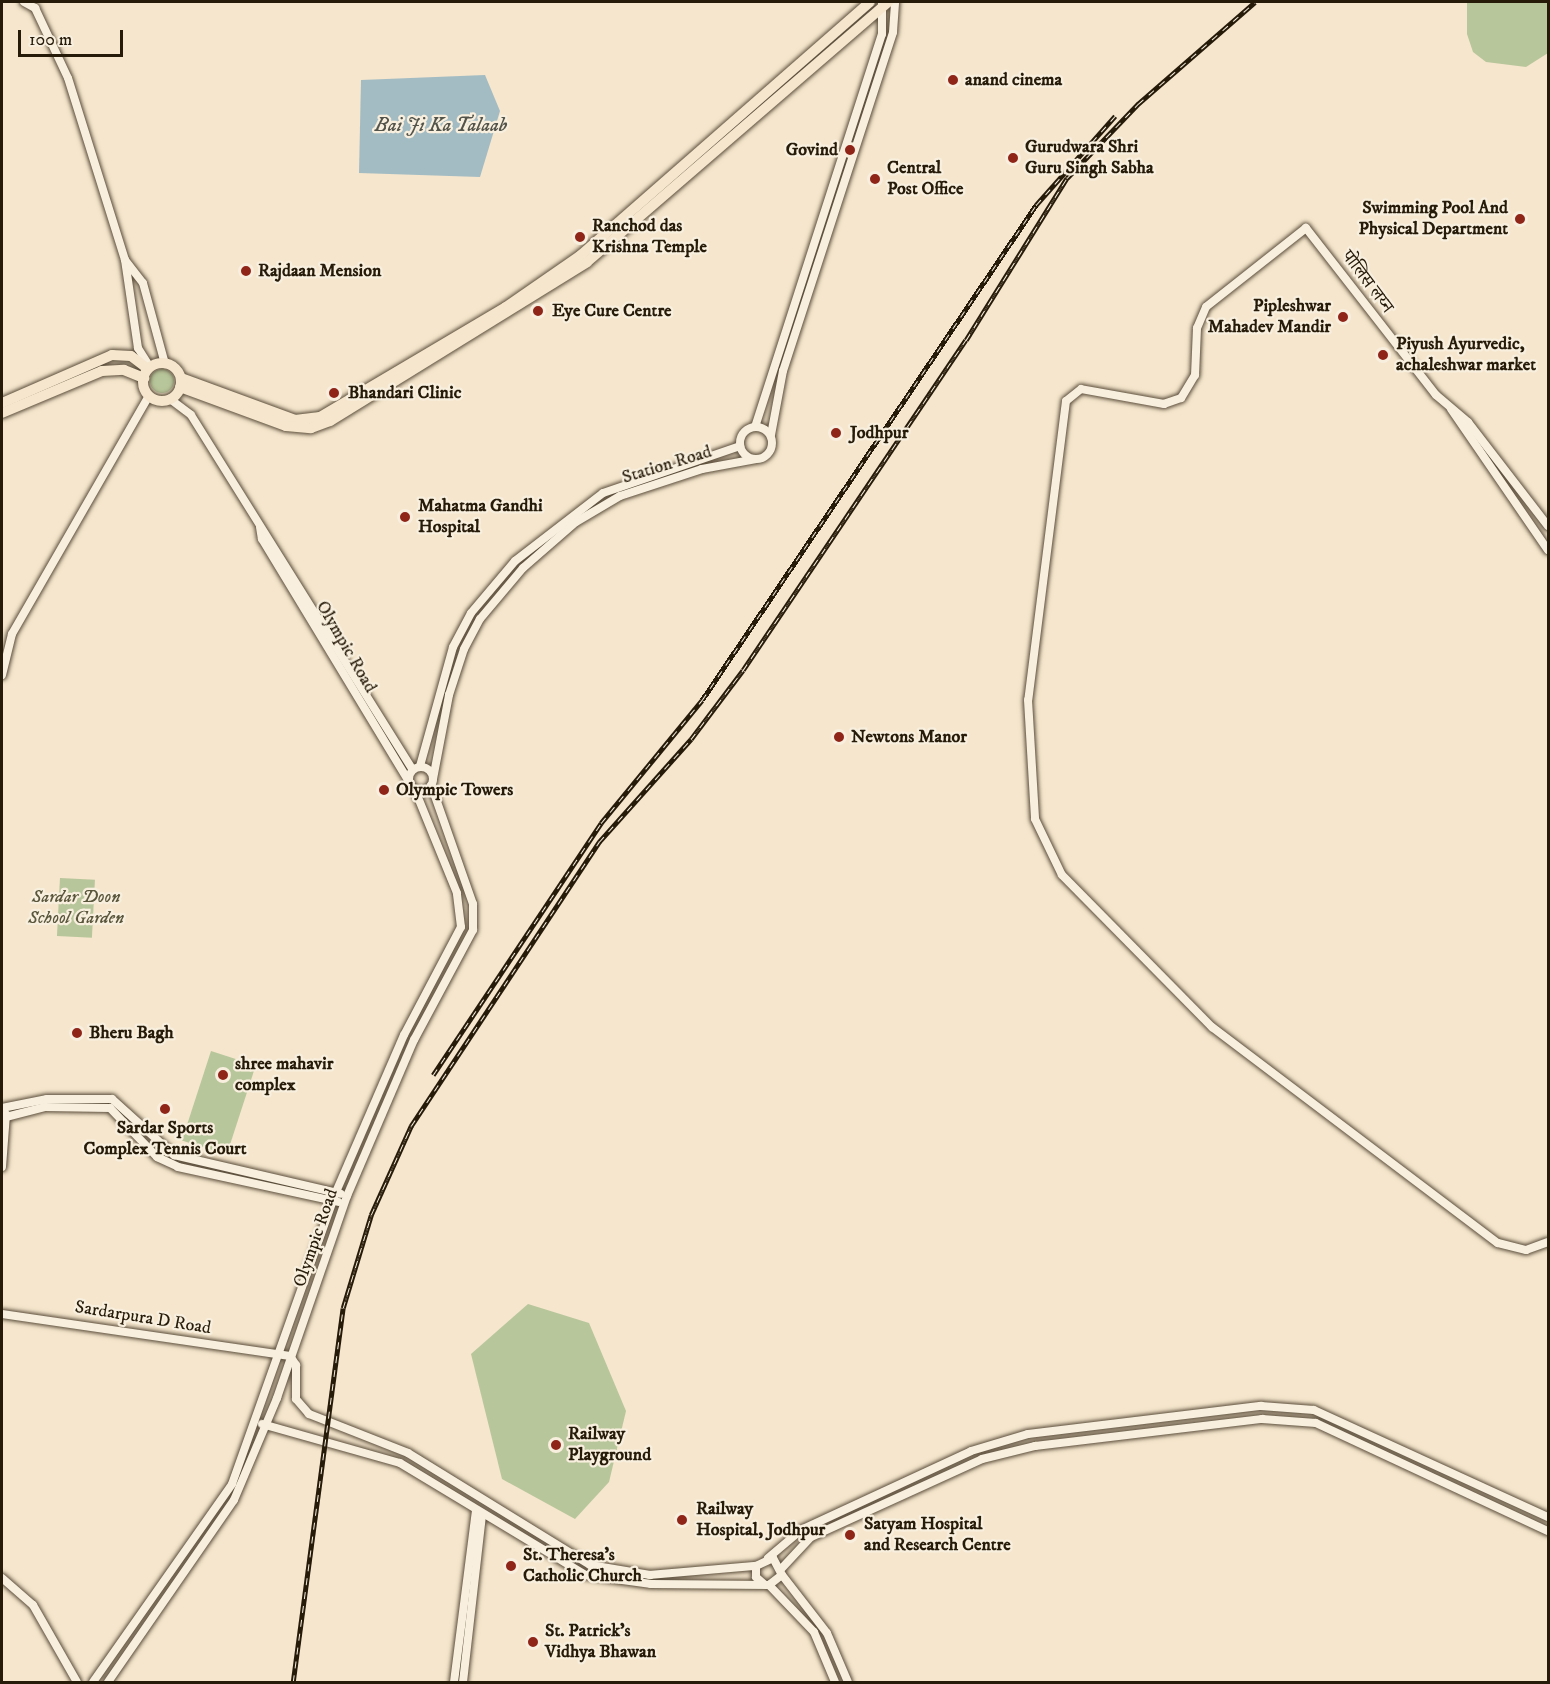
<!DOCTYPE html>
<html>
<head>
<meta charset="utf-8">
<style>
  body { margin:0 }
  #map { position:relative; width:1550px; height:1684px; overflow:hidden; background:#f5e6cd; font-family:"IM FELL DW Pica","Noto Serif Devanagari",serif }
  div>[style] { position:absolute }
  .green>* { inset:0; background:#b8c69b; transform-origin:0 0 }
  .round { border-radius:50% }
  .water>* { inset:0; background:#a3bcc3 }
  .roads { filter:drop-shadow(0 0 2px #5a4d3a) drop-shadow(0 0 2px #5a4d3a) }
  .tertiary>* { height:8px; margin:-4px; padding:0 4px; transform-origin:4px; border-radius:4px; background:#f8efde }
  .tertiary>.ring { margin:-4px; padding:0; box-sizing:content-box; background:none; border:8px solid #f8efde; border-radius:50% }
  .primary>* { height:10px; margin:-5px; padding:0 5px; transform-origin:5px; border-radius:5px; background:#f5e6cd }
  .primary>.ring { margin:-5px; padding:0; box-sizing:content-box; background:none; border:10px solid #f5e6cd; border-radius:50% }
  .rail>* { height:4.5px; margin-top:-2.25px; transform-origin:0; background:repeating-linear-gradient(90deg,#f8efde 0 7px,#261a09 0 14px); box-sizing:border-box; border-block:2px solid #261a09 }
  .dots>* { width:16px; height:16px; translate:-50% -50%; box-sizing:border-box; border:3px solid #f8efde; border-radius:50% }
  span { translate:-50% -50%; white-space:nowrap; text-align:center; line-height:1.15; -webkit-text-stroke:4.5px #f8efde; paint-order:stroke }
  .poi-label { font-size:18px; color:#261a09; font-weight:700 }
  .left { translate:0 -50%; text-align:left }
  .right { translate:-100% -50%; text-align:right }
  .street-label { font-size:18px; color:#261a09 }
  .park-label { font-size:18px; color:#59563c; font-style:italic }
  .water-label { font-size:20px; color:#52534a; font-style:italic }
  .frame { position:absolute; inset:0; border:3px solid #261a09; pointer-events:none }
  .scale { position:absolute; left:18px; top:30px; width:105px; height:27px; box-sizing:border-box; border:3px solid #261a09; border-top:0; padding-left:8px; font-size:18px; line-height:21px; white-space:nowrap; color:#261a09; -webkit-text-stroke:4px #f8efde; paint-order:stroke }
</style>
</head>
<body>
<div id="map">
  <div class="green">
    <div style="clip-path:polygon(1467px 2px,1548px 2px,1548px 53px,1526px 67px,1486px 62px,1473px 52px,1467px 34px)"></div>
    <div class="round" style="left:150px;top:369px;width:24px;height:24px"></div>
    <div style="left:60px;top:878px;width:35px;height:58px;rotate:3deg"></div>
    <div style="left:211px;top:1051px;width:47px;height:94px;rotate:18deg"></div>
    <div style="clip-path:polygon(528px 1304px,589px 1323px,626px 1411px,609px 1482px,575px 1519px,502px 1479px,471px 1354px)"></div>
  </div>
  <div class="water">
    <div style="clip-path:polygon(485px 75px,500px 111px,480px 177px,359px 173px,361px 80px)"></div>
  </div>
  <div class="roads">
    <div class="tertiary">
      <div style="left:24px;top:2px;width:13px;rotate:29deg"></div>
      <div style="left:35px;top:8px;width:77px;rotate:64.8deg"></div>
      <div style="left:68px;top:78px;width:191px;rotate:72.6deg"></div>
      <div style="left:125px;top:260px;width:89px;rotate:81.6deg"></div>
      <div style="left:138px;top:348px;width:22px;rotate:58deg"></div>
      <div style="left:125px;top:260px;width:29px;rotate:52deg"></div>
      <div style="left:143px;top:283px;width:84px;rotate:74.8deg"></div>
      <div style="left:170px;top:399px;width:26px;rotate:37deg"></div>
      <div style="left:191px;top:415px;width:417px;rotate:58deg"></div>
      <div style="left:1451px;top:409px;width:171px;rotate:55.5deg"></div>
      <div class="ring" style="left:740px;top:427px;width:24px;height:24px"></div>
      <div style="left:755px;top:427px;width:413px;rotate:-72.1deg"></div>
      <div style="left:882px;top:34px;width:30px;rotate:-90deg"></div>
      <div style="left:771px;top:435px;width:65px;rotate:-79.4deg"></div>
      <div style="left:783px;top:371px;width:356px;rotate:-72deg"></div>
      <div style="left:893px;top:32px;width:30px;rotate:-86deg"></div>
      <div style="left:1548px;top:526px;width:131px;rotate:-127.6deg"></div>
      <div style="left:1468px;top:422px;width:42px;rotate:-139.8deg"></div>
      <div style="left:1436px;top:395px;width:212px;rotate:-127.9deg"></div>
      <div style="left:1306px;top:228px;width:127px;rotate:141.7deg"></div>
      <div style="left:1206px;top:307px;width:23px;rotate:113deg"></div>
      <div style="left:1197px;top:328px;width:47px;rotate:92.4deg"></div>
      <div style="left:1195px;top:375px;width:27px;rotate:121deg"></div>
      <div style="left:1181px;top:398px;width:18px;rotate:161deg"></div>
      <div style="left:1164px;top:404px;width:84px;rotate:-169.8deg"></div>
      <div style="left:1081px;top:389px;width:19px;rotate:141deg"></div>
      <div style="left:1066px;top:401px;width:301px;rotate:97.2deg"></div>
      <div style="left:1028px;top:700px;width:119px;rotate:86.6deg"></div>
      <div style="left:1035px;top:819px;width:62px;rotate:64.3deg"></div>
      <div style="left:1062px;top:875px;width:214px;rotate:45.4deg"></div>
      <div style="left:1212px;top:1027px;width:358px;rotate:37.1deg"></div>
      <div style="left:1498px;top:1243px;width:29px;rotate:14deg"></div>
      <div style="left:1526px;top:1250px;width:23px;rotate:-20deg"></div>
      <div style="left:260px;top:527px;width:12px;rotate:81deg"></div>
      <div style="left:262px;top:539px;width:284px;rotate:58.8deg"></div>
      <div style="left:2px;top:675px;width:42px;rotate:-76.3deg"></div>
      <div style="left:12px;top:634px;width:275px;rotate:-60.1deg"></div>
      <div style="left:420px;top:766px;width:123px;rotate:-74.5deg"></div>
      <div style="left:453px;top:647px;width:38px;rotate:-62deg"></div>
      <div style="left:471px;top:613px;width:68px;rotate:-49.8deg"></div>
      <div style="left:515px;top:561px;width:111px;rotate:-37.7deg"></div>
      <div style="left:603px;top:493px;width:145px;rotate:-18.9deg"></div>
      <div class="ring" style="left:409px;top:767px;width:16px;height:16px"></div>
      <div style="left:433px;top:779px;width:86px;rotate:-79.2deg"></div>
      <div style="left:449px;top:695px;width:48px;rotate:-71.9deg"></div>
      <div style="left:464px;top:649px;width:34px;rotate:-62deg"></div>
      <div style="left:480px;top:619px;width:67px;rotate:-49.9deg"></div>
      <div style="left:523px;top:568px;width:70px;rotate:-41deg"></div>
      <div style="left:576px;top:522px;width:51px;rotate:-30.6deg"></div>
      <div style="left:620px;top:496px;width:86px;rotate:-18.2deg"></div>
      <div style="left:702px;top:469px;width:55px;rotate:-10.5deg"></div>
      <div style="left:2px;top:1108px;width:46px;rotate:-11.3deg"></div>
      <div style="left:47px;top:1099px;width:65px"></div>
      <div style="left:112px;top:1099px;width:84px;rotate:42.1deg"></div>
      <div style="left:174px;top:1155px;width:171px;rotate:13.1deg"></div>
      <div style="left:2px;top:1118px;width:44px;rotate:-14.3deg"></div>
      <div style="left:45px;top:1107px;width:65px;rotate:0.9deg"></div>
      <div style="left:110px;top:1108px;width:68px;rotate:46.2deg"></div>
      <div style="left:157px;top:1157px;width:23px;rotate:25deg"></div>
      <div style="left:178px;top:1167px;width:164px;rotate:12.3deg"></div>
      <div style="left:2px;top:1167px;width:53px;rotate:-85.7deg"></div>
      <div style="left:2px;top:1314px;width:291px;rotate:8.3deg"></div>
      <div style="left:290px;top:1356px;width:11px;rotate:56deg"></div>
      <div style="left:296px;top:1365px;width:34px;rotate:90deg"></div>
      <div style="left:296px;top:1399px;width:20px;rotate:49deg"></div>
      <div style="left:309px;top:1414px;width:106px;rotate:21.5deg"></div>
      <div style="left:408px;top:1453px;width:214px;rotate:31.6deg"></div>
      <div style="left:590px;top:1565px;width:61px;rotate:9.5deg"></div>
      <div style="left:650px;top:1575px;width:106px;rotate:-4.9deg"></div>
      <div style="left:262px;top:1424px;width:143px;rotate:15.8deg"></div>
      <div style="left:400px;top:1463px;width:217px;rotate:31.1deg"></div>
      <div style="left:586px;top:1575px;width:66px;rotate:7.9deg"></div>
      <div style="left:651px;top:1584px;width:118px;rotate:0.5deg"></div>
      <div style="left:769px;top:1585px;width:16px;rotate:-38deg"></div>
      <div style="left:782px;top:1575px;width:19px;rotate:-118deg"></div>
      <div style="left:773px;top:1558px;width:19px;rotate:155deg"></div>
      <div style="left:756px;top:1566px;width:11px;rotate:90deg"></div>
      <div style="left:756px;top:1577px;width:11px;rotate:41deg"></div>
      <div style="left:768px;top:1558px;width:43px;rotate:-40.3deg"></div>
      <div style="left:801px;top:1530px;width:187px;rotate:-24.9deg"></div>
      <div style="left:971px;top:1451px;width:59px;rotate:-16.6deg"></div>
      <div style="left:1028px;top:1434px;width:235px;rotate:-6.9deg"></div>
      <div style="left:1261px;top:1406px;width:53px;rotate:4.3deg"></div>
      <div style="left:1314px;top:1410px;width:257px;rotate:24.6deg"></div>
      <div style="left:782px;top:1568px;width:42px;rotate:-46.9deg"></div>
      <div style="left:811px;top:1537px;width:188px;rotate:-24.5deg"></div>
      <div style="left:982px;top:1459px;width:55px;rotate:-13.8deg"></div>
      <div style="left:1035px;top:1446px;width:229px;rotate:-6.8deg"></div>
      <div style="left:1262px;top:1419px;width:54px;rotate:4.2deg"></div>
      <div style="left:1316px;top:1423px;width:256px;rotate:25deg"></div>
      <div style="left:782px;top:1575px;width:73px;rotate:52.2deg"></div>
      <div style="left:827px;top:1633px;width:53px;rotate:66.8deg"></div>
      <div style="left:2px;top:1578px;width:41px;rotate:41.1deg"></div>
      <div style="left:33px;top:1605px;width:89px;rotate:60.3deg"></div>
      <div style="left:769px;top:1585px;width:65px;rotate:46.2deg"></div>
      <div style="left:814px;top:1632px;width:54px;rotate:67.2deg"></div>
      <div style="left:93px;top:1682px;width:242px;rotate:-54.9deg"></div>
      <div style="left:232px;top:1484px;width:310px;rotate:-70.4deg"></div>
      <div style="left:336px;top:1192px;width:171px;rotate:-66.6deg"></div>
      <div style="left:404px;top:1035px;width:122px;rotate:-62.2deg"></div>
      <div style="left:461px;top:927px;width:34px;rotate:-97deg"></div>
      <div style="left:457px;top:893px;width:111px;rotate:-112.2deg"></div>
      <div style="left:108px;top:1682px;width:221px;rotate:-55.3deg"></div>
      <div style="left:234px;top:1500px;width:111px;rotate:-67.1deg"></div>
      <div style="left:277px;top:1398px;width:214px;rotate:-70.9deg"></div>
      <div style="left:347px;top:1196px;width:170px;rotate:-66.8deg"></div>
      <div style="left:414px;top:1040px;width:125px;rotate:-61.8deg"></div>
      <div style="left:473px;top:930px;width:26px;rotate:-90deg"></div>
      <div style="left:473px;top:904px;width:126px;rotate:-109.4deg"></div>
      <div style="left:454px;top:1682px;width:172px;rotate:-82.7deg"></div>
      <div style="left:463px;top:1682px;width:169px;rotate:-83.5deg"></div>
    </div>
    <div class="primary">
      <div class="ring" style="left:143px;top:363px;width:28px;height:28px"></div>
      <div style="left:181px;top:378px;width:121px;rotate:20.2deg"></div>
      <div style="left:295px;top:420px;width:25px;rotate:-7deg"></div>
      <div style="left:320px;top:417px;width:216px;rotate:-30.6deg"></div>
      <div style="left:506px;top:307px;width:91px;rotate:-34.7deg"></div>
      <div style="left:581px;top:255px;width:384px;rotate:-41.2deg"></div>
      <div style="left:180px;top:387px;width:113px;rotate:20.2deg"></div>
      <div style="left:286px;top:426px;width:25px;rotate:5deg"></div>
      <div style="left:311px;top:428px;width:20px;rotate:-20deg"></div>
      <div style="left:330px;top:421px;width:302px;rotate:-31.7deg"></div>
      <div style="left:587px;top:262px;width:398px;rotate:-40.8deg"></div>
      <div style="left:2px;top:403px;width:120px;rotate:-23.6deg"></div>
      <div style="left:112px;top:355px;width:19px;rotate:3deg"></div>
      <div style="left:131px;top:356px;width:21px;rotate:37deg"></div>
      <div style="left:2px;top:413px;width:108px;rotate:-22.8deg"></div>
      <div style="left:102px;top:371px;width:22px;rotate:-3deg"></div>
      <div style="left:124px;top:370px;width:22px;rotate:22deg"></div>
    </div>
  </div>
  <div class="rail">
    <div style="left:433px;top:1075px;width:303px;rotate:-56.3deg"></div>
    <div style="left:601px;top:823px;width:159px;rotate:-50.6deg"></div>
    <div style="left:702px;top:700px;width:597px;rotate:-55.99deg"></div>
    <div style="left:1036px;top:205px;width:119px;rotate:-48.4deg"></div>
    <div style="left:293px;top:1682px;width:377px;rotate:-82.4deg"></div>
    <div style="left:343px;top:1308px;width:97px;rotate:-73.2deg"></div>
    <div style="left:371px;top:1215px;width:98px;rotate:-65.8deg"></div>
    <div style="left:411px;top:1126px;width:341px;rotate:-56.5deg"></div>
    <div style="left:599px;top:842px;width:138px;rotate:-48.2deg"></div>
    <div style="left:691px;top:739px;width:86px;rotate:-53deg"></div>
    <div style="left:743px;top:670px;width:398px;rotate:-56deg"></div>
    <div style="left:966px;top:340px;width:191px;rotate:-58.1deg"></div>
    <div style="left:1067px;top:178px;width:103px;rotate:-46.2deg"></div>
    <div style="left:1138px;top:104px;width:155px;rotate:-41.1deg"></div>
  </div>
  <div class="dots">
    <div style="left:953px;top:80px;background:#8f2418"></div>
    <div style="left:850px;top:150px;background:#8f2418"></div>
    <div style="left:1013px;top:158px;background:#8f2418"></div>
    <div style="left:875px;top:179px;background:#8f2418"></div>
    <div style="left:1520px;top:219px;background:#8f2418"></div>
    <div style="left:580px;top:237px;background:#8f2418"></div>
    <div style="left:246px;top:271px;background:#8f2418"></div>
    <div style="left:538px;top:311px;background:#8f2418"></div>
    <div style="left:1343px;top:317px;background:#8f2418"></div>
    <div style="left:1383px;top:355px;background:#8f2418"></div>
    <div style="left:334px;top:393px;background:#8f2418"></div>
    <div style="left:836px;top:433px;background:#8f2418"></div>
    <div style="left:405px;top:517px;background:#8f2418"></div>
    <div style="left:839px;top:737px;background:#8f2418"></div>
    <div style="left:384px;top:790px;background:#8f2418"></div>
    <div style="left:77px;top:1033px;background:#8f2418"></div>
    <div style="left:223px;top:1075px;background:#8f2418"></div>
    <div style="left:165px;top:1109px;background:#8f2418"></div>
    <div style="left:556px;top:1445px;background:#8f2418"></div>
    <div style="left:682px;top:1520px;background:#8f2418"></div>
    <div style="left:850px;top:1535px;background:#8f2418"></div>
    <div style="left:511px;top:1566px;background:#8f2418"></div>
    <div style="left:533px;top:1642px;background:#8f2418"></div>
  </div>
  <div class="poi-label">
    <span class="left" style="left:965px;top:80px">anand cinema</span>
    <span class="left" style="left:1025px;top:158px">Gurudwara Shri<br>Guru Singh Sabha</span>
    <span class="right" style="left:838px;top:150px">Govind</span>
    <span class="left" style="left:887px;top:179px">Central<br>Post Office</span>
    <span class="right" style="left:1508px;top:219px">Swimming Pool And<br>Physical Department</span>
    <span class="left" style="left:592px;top:237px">Ranchod das<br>Krishna Temple</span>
    <span class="left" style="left:258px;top:271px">Rajdaan Mension</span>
    <span class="right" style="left:1331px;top:317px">Pipleshwar<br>Mahadev Mandir</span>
    <span class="left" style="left:552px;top:311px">Eye Cure Centre</span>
    <span class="left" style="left:1396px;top:355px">Piyush Ayurvedic,<br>achaleshwar market</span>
    <span class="left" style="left:348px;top:393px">Bhandari Clinic</span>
    <span class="left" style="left:850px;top:433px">Jodhpur</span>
    <span class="left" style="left:418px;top:517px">Mahatma Gandhi<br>Hospital</span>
    <span class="left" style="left:851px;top:737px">Newtons Manor</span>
    <span class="left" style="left:396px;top:790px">Olympic Towers</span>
    <span class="left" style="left:89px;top:1033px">Bheru Bagh</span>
    <span class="left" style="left:235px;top:1075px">shree mahavir<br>complex</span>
    <span style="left:165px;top:1139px">Sardar Sports<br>Complex Tennis Court</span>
    <span class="left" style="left:568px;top:1445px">Railway<br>Playground</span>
    <span class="left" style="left:696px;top:1520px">Railway<br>Hospital, Jodhpur</span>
    <span class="left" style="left:864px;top:1535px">Satyam Hospital<br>and Research Centre</span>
    <span class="left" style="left:523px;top:1566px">St. Theresa's<br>Catholic Church</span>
    <span class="left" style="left:545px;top:1642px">St. Patrick's<br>Vidhya Bhawan</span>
  </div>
  <div class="street-label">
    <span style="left:1367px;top:282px;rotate:53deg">पोलिस लय्न</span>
    <span style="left:667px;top:465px;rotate:-17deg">Station Road</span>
    <span style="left:346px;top:647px;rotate:60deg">Olympic Road</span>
    <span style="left:316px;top:1238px;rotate:-71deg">Olympic Road</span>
    <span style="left:143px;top:1318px;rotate:9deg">Sardarpura D Road</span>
  </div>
  <div class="park-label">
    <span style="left:76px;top:908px">Sardar Doon<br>School Garden</span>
  </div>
  <div class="water-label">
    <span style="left:441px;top:125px">Bai Ji Ka Talaab</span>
  </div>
  <div class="frame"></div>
  <div class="scale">100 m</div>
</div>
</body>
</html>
